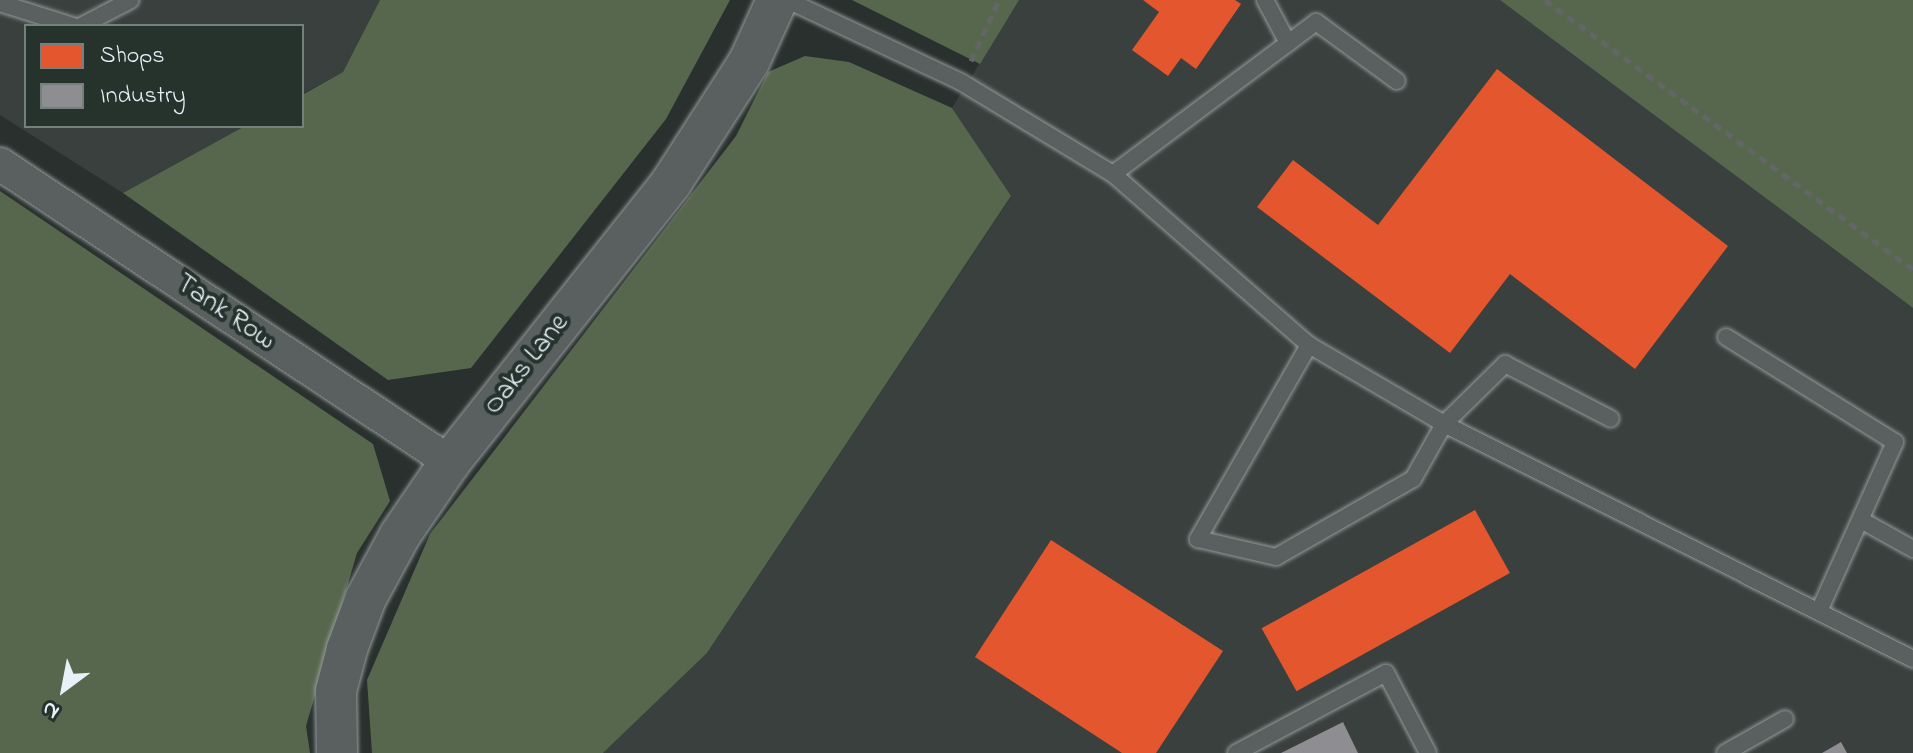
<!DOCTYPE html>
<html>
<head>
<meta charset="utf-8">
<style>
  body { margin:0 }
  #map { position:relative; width:1913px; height:753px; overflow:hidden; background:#29302d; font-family:"Indie Flower",sans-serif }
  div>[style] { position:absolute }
  .built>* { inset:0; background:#39403e }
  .green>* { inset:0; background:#57674d }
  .shops>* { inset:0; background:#e4572e; transform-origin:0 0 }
  .industry>* { inset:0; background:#8d8d92 }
  .path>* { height:5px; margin-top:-2.5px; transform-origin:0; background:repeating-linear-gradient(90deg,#626665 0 8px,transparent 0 14px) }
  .roads { filter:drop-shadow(0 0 2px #959a9a) drop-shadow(0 0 2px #959a9a) }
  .service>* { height:16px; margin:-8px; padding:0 8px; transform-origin:8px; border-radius:8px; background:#5a6060 }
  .minor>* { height:32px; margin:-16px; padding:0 16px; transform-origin:16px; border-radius:16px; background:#5a6060 }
  .tertiary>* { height:40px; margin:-20px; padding:0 20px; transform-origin:20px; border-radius:20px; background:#5a6060 }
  span { translate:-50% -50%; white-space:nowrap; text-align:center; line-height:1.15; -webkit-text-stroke:8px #26332d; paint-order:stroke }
  .street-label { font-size:28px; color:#e8f1f8 }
  .legend { position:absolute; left:24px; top:24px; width:280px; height:104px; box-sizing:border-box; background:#26332d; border:2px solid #747f7e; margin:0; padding:10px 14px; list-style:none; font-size:24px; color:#e8f1f8 }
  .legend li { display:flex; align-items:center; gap:16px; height:40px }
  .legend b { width:40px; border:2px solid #747f7e }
  .north { position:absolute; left:24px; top:649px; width:80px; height:80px; -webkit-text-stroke:6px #26332d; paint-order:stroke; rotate:212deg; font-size:22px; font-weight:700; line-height:32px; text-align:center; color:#e8f1f8 }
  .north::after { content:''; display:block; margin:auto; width:28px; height:36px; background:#e8f1f8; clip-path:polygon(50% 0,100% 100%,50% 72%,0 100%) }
</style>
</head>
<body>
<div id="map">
  <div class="built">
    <div style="clip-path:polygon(0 0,380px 0,343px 72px,302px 94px,302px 26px,26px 26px,26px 126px,245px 126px,123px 193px,0 115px)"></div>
    <div style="clip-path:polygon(1019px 0,1500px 0,1913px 308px,1913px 753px,603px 753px,707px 653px,1011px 197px,952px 108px)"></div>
  </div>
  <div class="green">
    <div style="clip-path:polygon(380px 0,730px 0,666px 119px,471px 368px,388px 380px,123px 193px,245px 126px,302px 126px,302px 95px,343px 72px)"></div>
    <div style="clip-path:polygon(852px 0,1019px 0,980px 64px)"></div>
    <div style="clip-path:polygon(1500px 0,1913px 0,1913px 308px)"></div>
    <div style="clip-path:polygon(805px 56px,849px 62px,952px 108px,1011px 196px,707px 653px,603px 753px,372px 753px,367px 680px,430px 534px,736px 136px,768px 72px)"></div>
    <div style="clip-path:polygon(0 191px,373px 444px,390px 501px,357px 553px,306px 726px,310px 753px,0 753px)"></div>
  </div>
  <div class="shops">
    <div style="clip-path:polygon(1143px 0,1235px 0,1241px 4px,1196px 69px,1181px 58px,1168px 76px,1132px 50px,1159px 12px)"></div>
    <div style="clip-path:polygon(1497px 69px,1728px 246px,1635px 369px,1510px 274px,1450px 353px,1257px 207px,1293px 160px,1378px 225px)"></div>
    <div style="left:1475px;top:510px;width:72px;height:244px;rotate:61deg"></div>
    <div style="clip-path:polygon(1051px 540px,1223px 651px,1156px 753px,1122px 753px,975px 657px)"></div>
  </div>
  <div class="industry">
    <div style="clip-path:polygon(1343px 722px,1358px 753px,1281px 753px)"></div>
    <div style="clip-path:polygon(1841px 742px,1847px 753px,1822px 753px)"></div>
  </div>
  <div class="path">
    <div style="left:1545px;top:0;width:456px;rotate:36.2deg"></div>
    <div style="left:971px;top:61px;width:67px;rotate:-65.3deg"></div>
  </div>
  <div class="roads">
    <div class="service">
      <div style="left:787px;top:0;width:192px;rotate:25.2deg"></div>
      <div style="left:961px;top:82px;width:178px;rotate:31.2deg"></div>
      <div style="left:1113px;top:174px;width:260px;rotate:41.1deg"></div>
      <div style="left:1309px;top:345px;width:156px;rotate:30.3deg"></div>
      <div style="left:1444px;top:424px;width:525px;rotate:26.61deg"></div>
      <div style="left:1265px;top:0;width:49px;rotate:61.9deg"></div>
      <div style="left:0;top:3px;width:77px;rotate:17.5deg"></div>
      <div style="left:81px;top:26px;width:56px;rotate:-27.5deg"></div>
      <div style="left:1113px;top:174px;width:254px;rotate:-36.8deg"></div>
      <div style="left:1316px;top:22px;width:100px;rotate:36.1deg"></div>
      <div style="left:1726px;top:337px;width:199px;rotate:31.9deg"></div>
      <div style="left:1895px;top:442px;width:185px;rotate:114.2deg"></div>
      <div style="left:1309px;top:345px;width:224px;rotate:119.8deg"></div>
      <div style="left:1198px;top:539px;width:80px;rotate:13deg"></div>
      <div style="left:1276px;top:557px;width:158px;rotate:-29.7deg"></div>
      <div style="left:1413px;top:479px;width:63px;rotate:-60.6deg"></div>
      <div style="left:1444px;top:424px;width:86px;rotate:-44.5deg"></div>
      <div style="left:1505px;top:364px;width:119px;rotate:27.4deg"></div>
      <div style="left:1861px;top:520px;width:60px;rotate:29.1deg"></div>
      <div style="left:1236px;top:753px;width:170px;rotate:-28.1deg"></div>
      <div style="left:1386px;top:673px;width:90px;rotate:62.3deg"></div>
      <div style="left:1725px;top:753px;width:69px;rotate:-29.5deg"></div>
    </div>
    <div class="minor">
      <div style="left:0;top:164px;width:540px;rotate:33.51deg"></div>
    </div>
    <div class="tertiary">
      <div style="left:337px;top:753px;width:62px;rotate:-90.9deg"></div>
      <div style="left:336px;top:691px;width:43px;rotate:-75.3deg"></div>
      <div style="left:347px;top:649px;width:54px;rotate:-69.6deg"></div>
      <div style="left:366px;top:598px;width:72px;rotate:-61.6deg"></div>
      <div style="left:400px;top:535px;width:88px;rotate:-55.6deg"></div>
      <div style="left:450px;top:462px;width:356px;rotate:-51.6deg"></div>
      <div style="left:671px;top:183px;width:144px;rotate:-57.2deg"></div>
      <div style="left:749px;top:62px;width:68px;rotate:-65.7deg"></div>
    </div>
  </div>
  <div class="street-label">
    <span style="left:225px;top:313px;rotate:34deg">Tank Row</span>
    <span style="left:527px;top:365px;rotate:-52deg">Oaks Lane</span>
  </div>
  <ul class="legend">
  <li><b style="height:22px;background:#e4572e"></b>Shops</li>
  <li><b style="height:22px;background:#8d8d92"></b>Industry</li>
  </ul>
  <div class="north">N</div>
</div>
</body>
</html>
